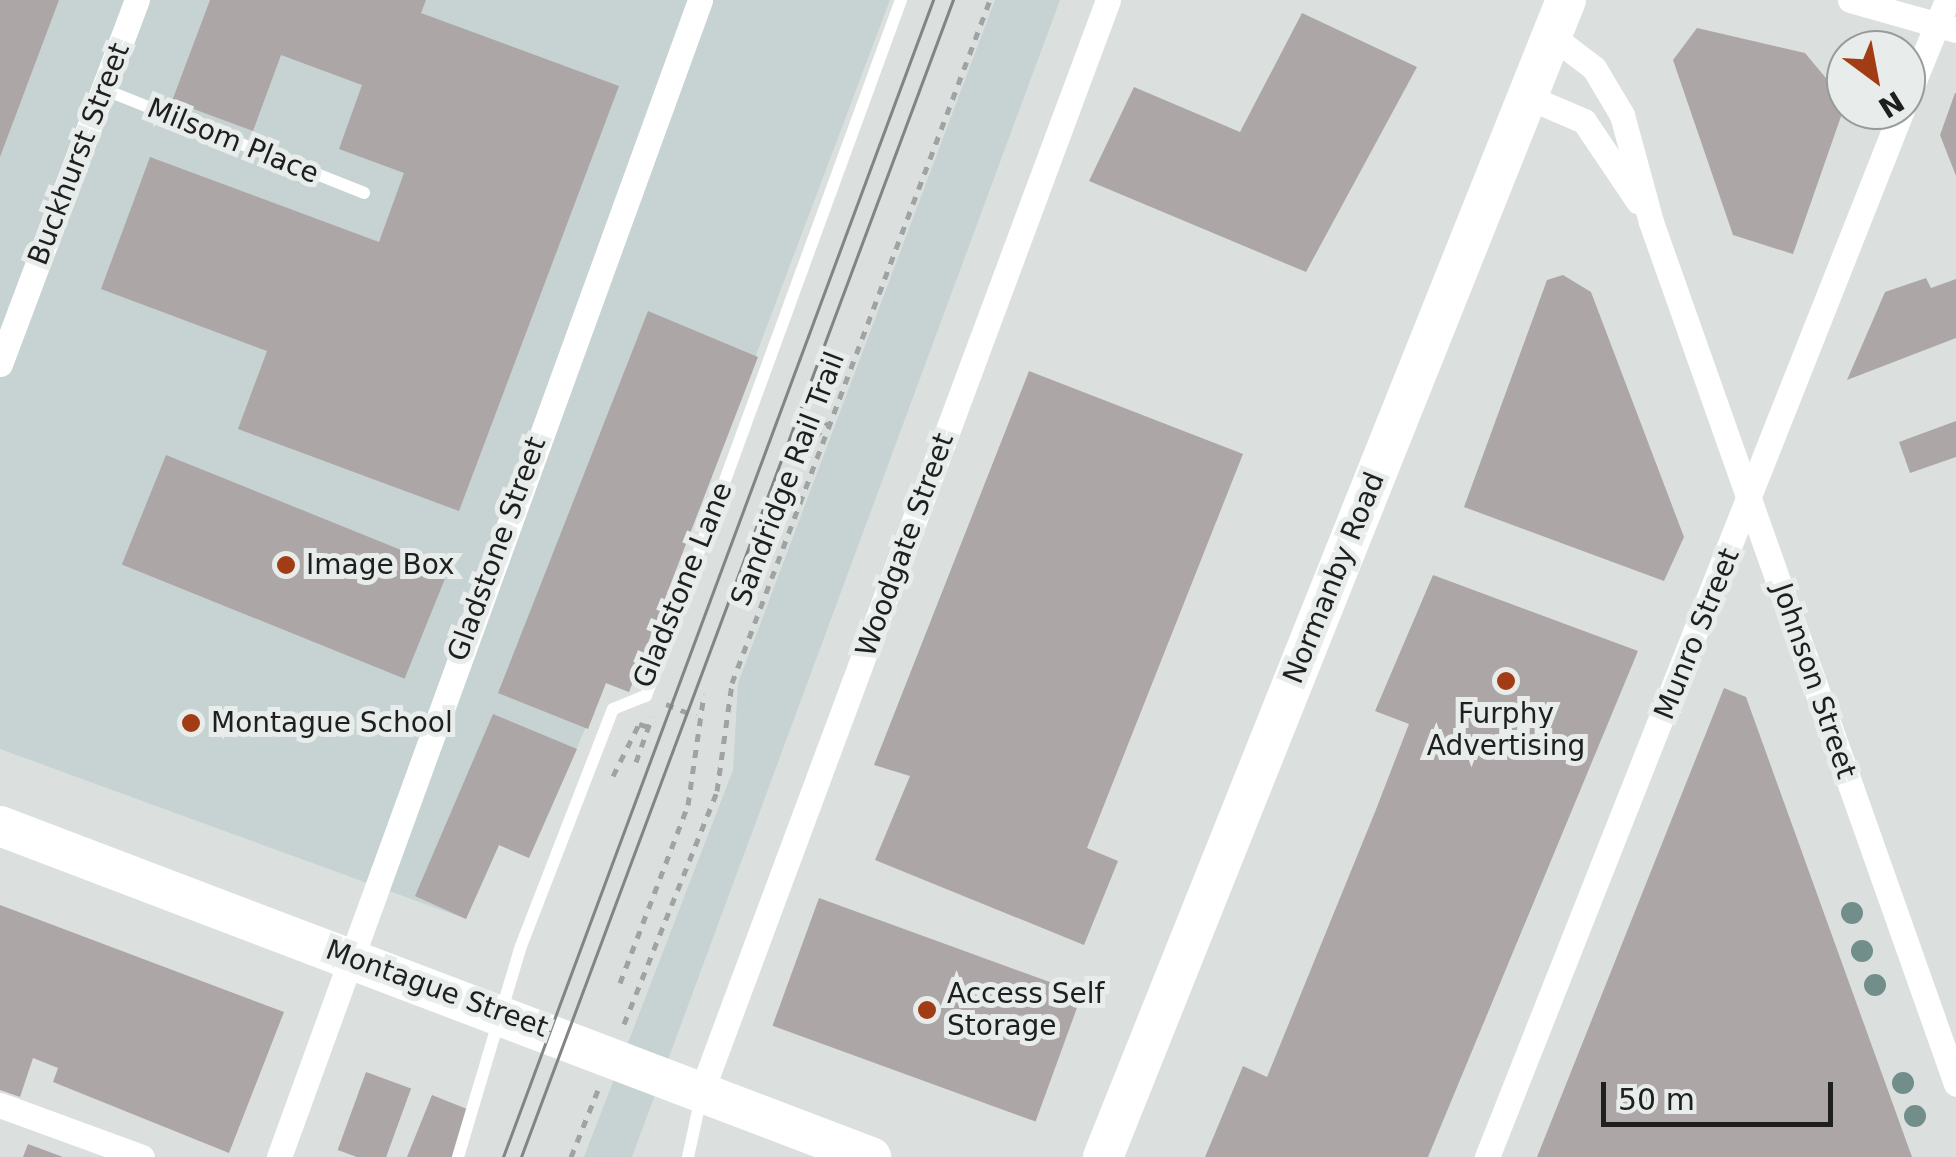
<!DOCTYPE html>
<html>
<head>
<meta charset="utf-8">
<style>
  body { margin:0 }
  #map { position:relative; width:1956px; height:1157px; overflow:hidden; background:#dbe0df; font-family:"DejaVu Sans",sans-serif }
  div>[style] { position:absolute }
  .built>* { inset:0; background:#c6d3d2 }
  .building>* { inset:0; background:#aca7a6; transform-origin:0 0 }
  .path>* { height:5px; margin-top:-2.5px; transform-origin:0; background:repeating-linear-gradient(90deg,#a0a3a3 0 8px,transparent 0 16px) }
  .service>* { height:12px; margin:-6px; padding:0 6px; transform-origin:6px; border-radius:6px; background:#fff }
  .minor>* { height:25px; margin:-12.5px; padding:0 12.5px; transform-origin:12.5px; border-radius:12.5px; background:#fff }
  .primary>* { height:40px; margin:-20px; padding:0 20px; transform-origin:20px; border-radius:20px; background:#fff }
  .tram>* { height:2.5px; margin:-1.25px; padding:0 1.25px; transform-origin:1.25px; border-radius:1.25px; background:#828585 }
  .trees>* { width:22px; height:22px; margin:-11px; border-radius:50%; background:#728e8b }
  .dots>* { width:28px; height:28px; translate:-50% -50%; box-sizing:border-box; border:5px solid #e8edec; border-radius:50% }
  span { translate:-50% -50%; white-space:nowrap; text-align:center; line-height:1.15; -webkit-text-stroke:10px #e8edec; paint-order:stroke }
  .street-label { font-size:28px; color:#1e1f1f }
  .poi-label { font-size:28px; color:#1e1f1f }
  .left { translate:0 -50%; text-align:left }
  .north { position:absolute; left:1826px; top:30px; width:100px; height:100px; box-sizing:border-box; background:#e8edec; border:2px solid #979b9a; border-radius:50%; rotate:148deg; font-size:28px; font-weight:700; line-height:40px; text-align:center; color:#1e1f1f }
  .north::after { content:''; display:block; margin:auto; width:35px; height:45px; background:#a23c14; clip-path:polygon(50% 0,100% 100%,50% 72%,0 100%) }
  .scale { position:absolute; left:1601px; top:1082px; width:232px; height:45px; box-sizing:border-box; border:5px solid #1e1f1f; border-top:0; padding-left:12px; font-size:30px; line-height:35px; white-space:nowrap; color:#1e1f1f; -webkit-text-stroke:8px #e8edec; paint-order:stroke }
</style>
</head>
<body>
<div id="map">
  <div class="built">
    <div style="clip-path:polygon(0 0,890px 0,629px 692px,605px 683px,529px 858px,499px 845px,466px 919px,0 749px)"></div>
    <div style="clip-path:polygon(995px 0,1060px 0,632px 1157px,584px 1157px,733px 770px,738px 683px)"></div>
  </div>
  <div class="building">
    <div style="clip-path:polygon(0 0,59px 0,0 157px)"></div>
    <div style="clip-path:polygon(210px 0,426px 0,421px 13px,619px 86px,459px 511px,238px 429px,267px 351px,101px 289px,150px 157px,379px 242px,404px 173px,339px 149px,362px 85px,281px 55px,253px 131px,172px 101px)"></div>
    <div style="clip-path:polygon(1302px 13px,1417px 67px,1306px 272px,1089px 181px,1134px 87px,1240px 132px)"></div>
    <div style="clip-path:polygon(1697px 28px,1805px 53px,1846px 102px,1793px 254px,1733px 235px,1673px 60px)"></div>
    <div style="clip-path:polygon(1955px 93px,1956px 93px,1956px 176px,1940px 135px)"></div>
    <div style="clip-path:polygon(1563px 275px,1591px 292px,1684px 537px,1664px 581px,1464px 507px,1547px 280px)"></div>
    <div style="clip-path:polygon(1926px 278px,1931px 288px,1956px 279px,1956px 338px,1847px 380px,1885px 292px)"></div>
    <div style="clip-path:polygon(648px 311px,758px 357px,629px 692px,606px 683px,588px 729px,498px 693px)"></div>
    <div style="clip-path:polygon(1029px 371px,1243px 454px,1087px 848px,1118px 861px,1084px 945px,875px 860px,910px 776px,874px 765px)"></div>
    <div style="clip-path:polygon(1956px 421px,1956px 457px,1910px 473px,1899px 442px)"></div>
    <div style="left:166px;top:455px;width:305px;height:118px;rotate:22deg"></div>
    <div style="clip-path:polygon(1433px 575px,1638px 651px,1428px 1157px,1205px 1157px,1243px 1066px,1267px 1077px,1375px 812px,1409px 724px,1375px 711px)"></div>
    <div style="clip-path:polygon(1724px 688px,1746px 697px,1912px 1157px,1537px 1157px)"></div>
    <div style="clip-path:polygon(493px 714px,577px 749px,529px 858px,499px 845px,466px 919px,415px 896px)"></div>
    <div style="left:819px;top:898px;width:280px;height:136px;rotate:20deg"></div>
    <div style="clip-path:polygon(0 905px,284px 1012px,229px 1153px,53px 1082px,58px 1068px,33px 1058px,20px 1097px,0 1090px)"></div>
    <div style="left:366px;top:1072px;width:48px;height:83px;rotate:20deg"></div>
    <div style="clip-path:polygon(432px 1095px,472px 1111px,453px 1157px,407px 1157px)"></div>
    <div style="clip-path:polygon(28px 1144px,63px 1157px,23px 1157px)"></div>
  </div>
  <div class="path">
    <div style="left:793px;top:461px;width:52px;rotate:-47.4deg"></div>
    <div style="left:666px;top:704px;width:32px;rotate:22deg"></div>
    <div style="left:636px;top:762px;width:48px;rotate:-70.4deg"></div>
    <div style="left:613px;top:776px;width:58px;rotate:-63.4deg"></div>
    <div style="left:639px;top:724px;width:10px;rotate:17deg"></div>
    <div style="left:620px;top:983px;width:191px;rotate:-69.1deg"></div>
    <div style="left:688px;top:805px;width:112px;rotate:-81.8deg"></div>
    <div style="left:624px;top:1024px;width:251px;rotate:-68.2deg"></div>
    <div style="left:717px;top:791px;width:109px;rotate:-82.1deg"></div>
    <div style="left:732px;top:683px;width:730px;rotate:-69.31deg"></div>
    <div style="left:571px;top:1157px;width:72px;rotate:-68.1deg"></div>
  </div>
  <div class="service">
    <div style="left:103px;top:89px;width:281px;rotate:21.7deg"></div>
    <div style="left:458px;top:1157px;width:220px;rotate:-73.4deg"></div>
    <div style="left:521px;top:946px;width:254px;rotate:-68.8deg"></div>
    <div style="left:613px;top:709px;width:35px;rotate:-22deg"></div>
    <div style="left:646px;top:696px;width:741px;rotate:-69.88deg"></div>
    <div style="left:688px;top:1157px;width:61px;rotate:-77.8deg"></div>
  </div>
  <div class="minor">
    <div style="left:1850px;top:0;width:110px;rotate:15.8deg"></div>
    <div style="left:1552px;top:36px;width:53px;rotate:37.3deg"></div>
    <div style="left:1594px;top:68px;width:55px;rotate:59.2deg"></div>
    <div style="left:1622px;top:115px;width:111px;rotate:74.8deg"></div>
    <div style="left:1651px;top:222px;width:914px;rotate:70.51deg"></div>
    <div style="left:1528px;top:97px;width:61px;rotate:23.2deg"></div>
    <div style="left:1584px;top:121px;width:97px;rotate:56deg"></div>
    <div style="left:1906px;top:100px;width:108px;rotate:-67.7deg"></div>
    <div style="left:0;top:364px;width:389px;rotate:-69.4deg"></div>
    <div style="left:702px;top:1090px;width:1163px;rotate:-69.57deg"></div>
    <div style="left:0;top:1105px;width:151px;rotate:20.1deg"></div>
    <div style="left:279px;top:1157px;width:1231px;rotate:-70deg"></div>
    <div style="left:1487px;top:1157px;width:1126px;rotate:-68.38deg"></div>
  </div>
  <div class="primary">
    <div style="left:0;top:826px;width:932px;rotate:20.81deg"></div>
    <div style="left:1103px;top:1157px;width:1246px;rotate:-68.19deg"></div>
  </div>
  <div class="tram">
    <div style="left:503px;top:1157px;width:1234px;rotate:-69.61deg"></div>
    <div style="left:521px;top:1157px;width:1235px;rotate:-69.53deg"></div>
  </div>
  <div class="trees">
    <div style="left:1852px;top:913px"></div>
    <div style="left:1862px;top:951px"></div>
    <div style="left:1875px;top:985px"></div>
    <div style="left:1903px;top:1083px"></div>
    <div style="left:1915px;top:1116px"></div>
  </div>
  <div class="dots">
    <div style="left:286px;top:565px;background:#a23c14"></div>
    <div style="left:1506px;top:681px;background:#a23c14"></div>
    <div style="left:191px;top:723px;background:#a23c14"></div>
    <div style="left:927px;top:1010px;background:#a23c14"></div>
  </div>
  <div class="street-label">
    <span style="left:233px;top:141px;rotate:22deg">Milsom Place</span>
    <span style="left:79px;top:154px;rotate:-69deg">Buckhurst Street</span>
    <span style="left:788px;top:479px;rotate:-69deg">Sandridge Rail Trail</span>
    <span style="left:905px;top:545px;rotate:-70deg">Woodgate Street</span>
    <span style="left:497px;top:549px;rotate:-70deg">Gladstone Street</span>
    <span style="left:1334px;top:578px;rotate:-68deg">Normanby Road</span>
    <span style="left:683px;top:585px;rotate:-68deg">Gladstone Lane</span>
    <span style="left:1697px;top:634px;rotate:-68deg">Munro Street</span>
    <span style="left:1814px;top:681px;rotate:71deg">Johnson Street</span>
    <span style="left:437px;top:989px;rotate:20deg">Montague Street</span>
  </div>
  <div class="poi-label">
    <span class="left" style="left:306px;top:565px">Image Box</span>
    <span style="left:1506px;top:730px">Furphy<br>Advertising</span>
    <span class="left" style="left:211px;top:723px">Montague School</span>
    <span class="left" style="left:947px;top:1010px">Access Self<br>Storage</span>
  </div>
  <div class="north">N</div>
  <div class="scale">50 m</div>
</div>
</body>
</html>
